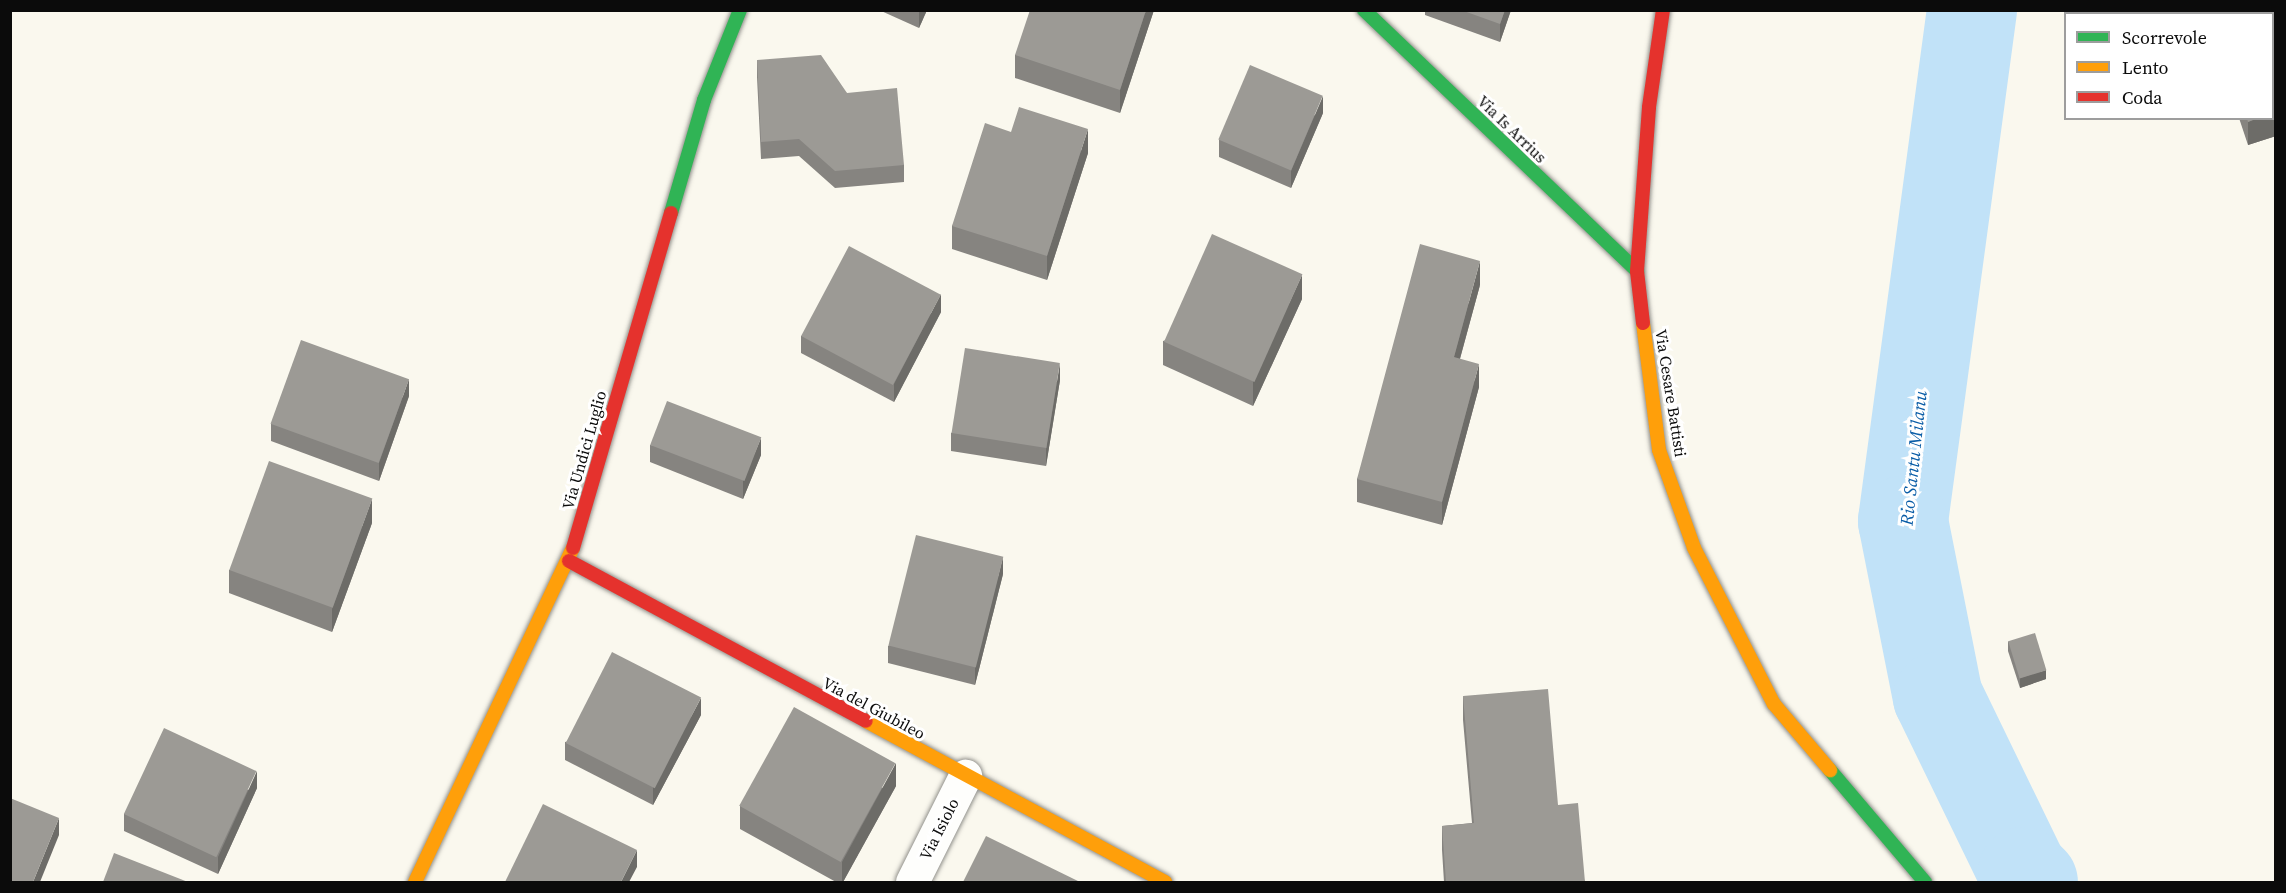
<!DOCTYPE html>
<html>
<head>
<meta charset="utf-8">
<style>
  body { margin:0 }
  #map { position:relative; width:2286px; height:893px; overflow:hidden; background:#faf8ee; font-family:"Source Serif 4",serif }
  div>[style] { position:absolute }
  .river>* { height:90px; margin:-45px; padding:0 45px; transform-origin:45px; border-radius:45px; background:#c1e2f8 }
  .roads { filter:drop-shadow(0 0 2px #93928d) drop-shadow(0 0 2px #93928d) }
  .street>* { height:33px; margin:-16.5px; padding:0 16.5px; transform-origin:16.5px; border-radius:16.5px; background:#fefefc }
  .fast>* { height:14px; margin:-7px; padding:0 7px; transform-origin:7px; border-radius:7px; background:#30b455 }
  .slow>* { height:14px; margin:-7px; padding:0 7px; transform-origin:7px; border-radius:7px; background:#ff9f0a }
  .jam>* { height:14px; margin:-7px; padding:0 7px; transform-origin:7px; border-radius:7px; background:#e5322d }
  .wall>* { inset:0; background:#868480 }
  .shaded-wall>* { inset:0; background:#6d6c68 }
  .building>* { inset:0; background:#9c9a95; transform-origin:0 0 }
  span { translate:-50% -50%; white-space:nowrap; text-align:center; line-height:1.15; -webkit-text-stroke:6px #fff; paint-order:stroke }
  .street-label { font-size:16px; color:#0b0b0b }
  .water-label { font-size:18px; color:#0a5da7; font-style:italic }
  .frame { position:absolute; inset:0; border:12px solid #0b0b0b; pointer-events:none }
  .legend { position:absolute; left:2064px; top:12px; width:210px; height:108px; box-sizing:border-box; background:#fff; border:2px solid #9d9d9d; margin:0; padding:8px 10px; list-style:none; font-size:18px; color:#0b0b0b }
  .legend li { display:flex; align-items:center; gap:12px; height:30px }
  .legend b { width:30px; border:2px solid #9d9d9d }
</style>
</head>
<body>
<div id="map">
  <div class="river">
    <div style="left:1972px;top:10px;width:516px;rotate:97.69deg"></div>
    <div style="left:1903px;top:521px;width:179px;rotate:78.8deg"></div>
    <div style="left:1938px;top:697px;width:195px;rotate:64.1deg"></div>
    <div style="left:2023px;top:872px;width:14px;rotate:45deg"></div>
  </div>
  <div class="roads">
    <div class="street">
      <div style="left:912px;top:882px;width:119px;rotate:-63.4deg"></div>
    </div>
    <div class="fast">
      <div style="left:1364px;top:10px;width:378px;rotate:43.7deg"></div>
      <div style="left:671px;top:213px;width:118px;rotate:-73.7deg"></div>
      <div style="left:704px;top:100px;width:97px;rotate:-68.2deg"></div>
      <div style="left:1830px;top:770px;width:147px;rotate:49.7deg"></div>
    </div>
    <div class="slow">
      <div style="left:1643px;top:323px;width:128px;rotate:82.8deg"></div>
      <div style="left:1659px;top:450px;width:104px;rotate:70.3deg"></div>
      <div style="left:1694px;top:548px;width:175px;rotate:62.9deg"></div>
      <div style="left:1774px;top:704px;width:87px;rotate:49.7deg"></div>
      <div style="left:866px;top:721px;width:340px;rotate:28.3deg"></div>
      <div style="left:415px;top:882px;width:369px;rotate:-64.7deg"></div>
    </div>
    <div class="jam">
      <div style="left:1643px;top:323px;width:52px;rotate:-96.6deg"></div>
      <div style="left:1637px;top:271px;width:164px;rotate:-85.8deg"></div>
      <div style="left:1649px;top:107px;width:98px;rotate:-81.8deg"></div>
      <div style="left:573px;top:548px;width:349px;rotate:-73.7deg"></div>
      <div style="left:569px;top:561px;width:337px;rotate:28.3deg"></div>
    </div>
  </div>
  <div class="wall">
    <div style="clip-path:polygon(879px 10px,927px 10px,919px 28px)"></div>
    <div style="clip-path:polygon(1154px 10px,1120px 113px,1015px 78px,1015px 55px)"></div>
    <div style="clip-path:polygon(1425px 10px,1511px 10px,1500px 42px,1425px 15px)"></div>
    <div style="clip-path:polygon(2204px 10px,2276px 10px,2276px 136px,2248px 145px,2239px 118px,2272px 118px,2272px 14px,2205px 14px)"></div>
    <div style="clip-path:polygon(757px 60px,847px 93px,904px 165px,904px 182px,835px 188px,799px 156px,761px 159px,757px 77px)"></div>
    <div style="clip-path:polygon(1323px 113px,1291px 188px,1219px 157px,1219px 140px)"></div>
    <div style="clip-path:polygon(1011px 132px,1088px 153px,1047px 280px,952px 249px,952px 226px)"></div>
    <div style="clip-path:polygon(1480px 285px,1460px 359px,1479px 387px,1442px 525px,1357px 502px,1357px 479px)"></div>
    <div style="clip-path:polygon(1302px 299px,1253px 406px,1163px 365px,1163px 341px)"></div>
    <div style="clip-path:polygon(941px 312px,894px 402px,801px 353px,801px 336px)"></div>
    <div style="clip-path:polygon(1060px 380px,1046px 466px,951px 451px,951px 433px)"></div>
    <div style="clip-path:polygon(409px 396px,379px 481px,271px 441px,271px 424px)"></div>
    <div style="clip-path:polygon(650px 445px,761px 455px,743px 499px,650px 462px)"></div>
    <div style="clip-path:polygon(372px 523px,332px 632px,229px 593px,229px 570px)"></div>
    <div style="clip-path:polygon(1003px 574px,975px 685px,888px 663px,888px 646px)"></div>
    <div style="clip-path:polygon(2008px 641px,2046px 679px,2020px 688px,2008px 651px)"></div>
    <div style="clip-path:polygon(1463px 696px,1558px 805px,1585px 882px,1444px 882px,1442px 850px,1442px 826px,1472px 823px,1463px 720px)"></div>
    <div style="clip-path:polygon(701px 715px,653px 805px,565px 760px,565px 742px)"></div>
    <div style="clip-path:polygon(896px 786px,843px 882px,836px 882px,740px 829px,740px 806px)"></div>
    <div style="clip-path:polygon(257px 788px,218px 874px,124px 831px,124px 814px)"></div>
  </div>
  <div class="shaded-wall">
    <div style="clip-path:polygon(919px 10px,927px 10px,919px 28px)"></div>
    <div style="clip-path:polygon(1146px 10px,1154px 10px,1120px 113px,1120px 90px)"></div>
    <div style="clip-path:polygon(1505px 10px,1511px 10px,1500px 42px,1500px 24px)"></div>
    <div style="clip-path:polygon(1323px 96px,1323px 113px,1291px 188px,1291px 171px)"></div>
    <div style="clip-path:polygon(2276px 113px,2276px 136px,2248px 145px,2248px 122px,2258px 118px,2272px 118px,2272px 114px)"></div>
    <div style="clip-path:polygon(1088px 129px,1088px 153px,1047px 280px,1047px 256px)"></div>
    <div style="clip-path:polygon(1480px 261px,1480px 285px,1454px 380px,1454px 357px)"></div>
    <div style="clip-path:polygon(1302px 275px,1302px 299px,1253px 406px,1253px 382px)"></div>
    <div style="clip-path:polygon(941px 294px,941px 312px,894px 402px,894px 384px)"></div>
    <div style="clip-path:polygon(1060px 363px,1060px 380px,1046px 466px,1046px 449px)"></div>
    <div style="clip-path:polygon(1479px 364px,1479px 387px,1442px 525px,1442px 502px)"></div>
    <div style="clip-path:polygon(409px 379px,409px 396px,379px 481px,379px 463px)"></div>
    <div style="clip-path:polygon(761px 438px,761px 455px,743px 499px,743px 481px)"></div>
    <div style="clip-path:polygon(372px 499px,372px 523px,332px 632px,332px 609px)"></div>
    <div style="clip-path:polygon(1003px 557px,1003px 574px,975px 685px,975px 667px)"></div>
    <div style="clip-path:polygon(2046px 670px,2046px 679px,2020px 688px,2020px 678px)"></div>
    <div style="clip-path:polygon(701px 698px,701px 715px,653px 805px,653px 788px)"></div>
    <div style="clip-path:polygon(896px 763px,896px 786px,843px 882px,842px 882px,842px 862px)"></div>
    <div style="clip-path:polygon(257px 771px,257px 788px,218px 874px,218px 857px)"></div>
    <div style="clip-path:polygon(59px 818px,59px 835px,40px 882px,33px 882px)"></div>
    <div style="clip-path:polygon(637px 850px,637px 867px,629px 882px,621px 882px)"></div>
  </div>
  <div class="building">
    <div style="clip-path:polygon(1030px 10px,1146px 10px,1120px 90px,1015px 55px)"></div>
    <div style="clip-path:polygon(1461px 10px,1505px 10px,1500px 24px)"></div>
    <div style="clip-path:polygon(2212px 10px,2276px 10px,2276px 113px,2272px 114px,2272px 14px,2213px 14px)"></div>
    <div style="clip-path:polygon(821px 55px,847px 93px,897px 88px,904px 165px,835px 171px,799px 139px,761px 142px,757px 60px)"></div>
    <div style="left:1250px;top:65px;width:79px;height:81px;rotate:23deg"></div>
    <div style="clip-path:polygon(1019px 107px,1088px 129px,1047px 256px,952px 226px,985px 123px,1011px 132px)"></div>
    <div style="clip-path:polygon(2247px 118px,2258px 118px,2248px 122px)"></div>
    <div style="left:1212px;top:234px;width:99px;height:118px;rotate:24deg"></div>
    <div style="clip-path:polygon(1420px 244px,1480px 261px,1454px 357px,1479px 364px,1442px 502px,1357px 479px)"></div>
    <div style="left:849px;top:246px;width:104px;height:102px;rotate:28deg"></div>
    <div style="left:301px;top:340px;width:115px;height:89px;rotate:20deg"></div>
    <div style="left:965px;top:348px;width:96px;height:86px;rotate:9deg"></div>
    <div style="left:667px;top:401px;width:101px;height:47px;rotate:21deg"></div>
    <div style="left:269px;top:461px;width:110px;height:116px;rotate:20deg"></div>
    <div style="left:916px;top:535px;width:90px;height:114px;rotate:14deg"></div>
    <div style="left:2035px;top:633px;width:39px;height:28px;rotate:73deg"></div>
    <div style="left:612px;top:652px;width:100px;height:102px;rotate:27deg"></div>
    <div style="clip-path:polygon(1548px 689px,1558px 805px,1578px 803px,1585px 882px,1446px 882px,1442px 826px,1474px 823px,1463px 696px)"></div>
    <div style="left:794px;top:707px;width:116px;height:113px;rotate:29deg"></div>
    <div style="left:164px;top:728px;width:102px;height:95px;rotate:25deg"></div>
    <div style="clip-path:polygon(10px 798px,59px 818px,33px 882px,10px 882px)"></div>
    <div style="clip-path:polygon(543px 804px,637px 850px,621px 882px,505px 882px)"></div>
    <div style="clip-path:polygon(986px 836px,1080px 882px,963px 882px)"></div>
    <div style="clip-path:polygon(114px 853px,188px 882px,103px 882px)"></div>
  </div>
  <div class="street-label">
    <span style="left:1512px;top:129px;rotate:44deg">Via Is Arrius</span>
    <span style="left:1671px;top:393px;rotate:81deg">Via Cesare Battisti</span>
    <span style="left:584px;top:450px;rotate:-74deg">Via Undici Luglio</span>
    <span style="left:874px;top:708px;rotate:28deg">Via del Giubileo</span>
    <span style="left:939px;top:829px;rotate:-63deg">Via Isiolo</span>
  </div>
  <div class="water-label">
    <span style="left:1914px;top:458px;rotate:-84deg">Rio Santu Milanu</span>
  </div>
  <div class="frame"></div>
  <ul class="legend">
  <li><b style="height:8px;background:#30b455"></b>Scorrevole</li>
  <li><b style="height:8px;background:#ff9f0a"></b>Lento</li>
  <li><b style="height:8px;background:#e5322d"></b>Coda</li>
  </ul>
</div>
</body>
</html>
